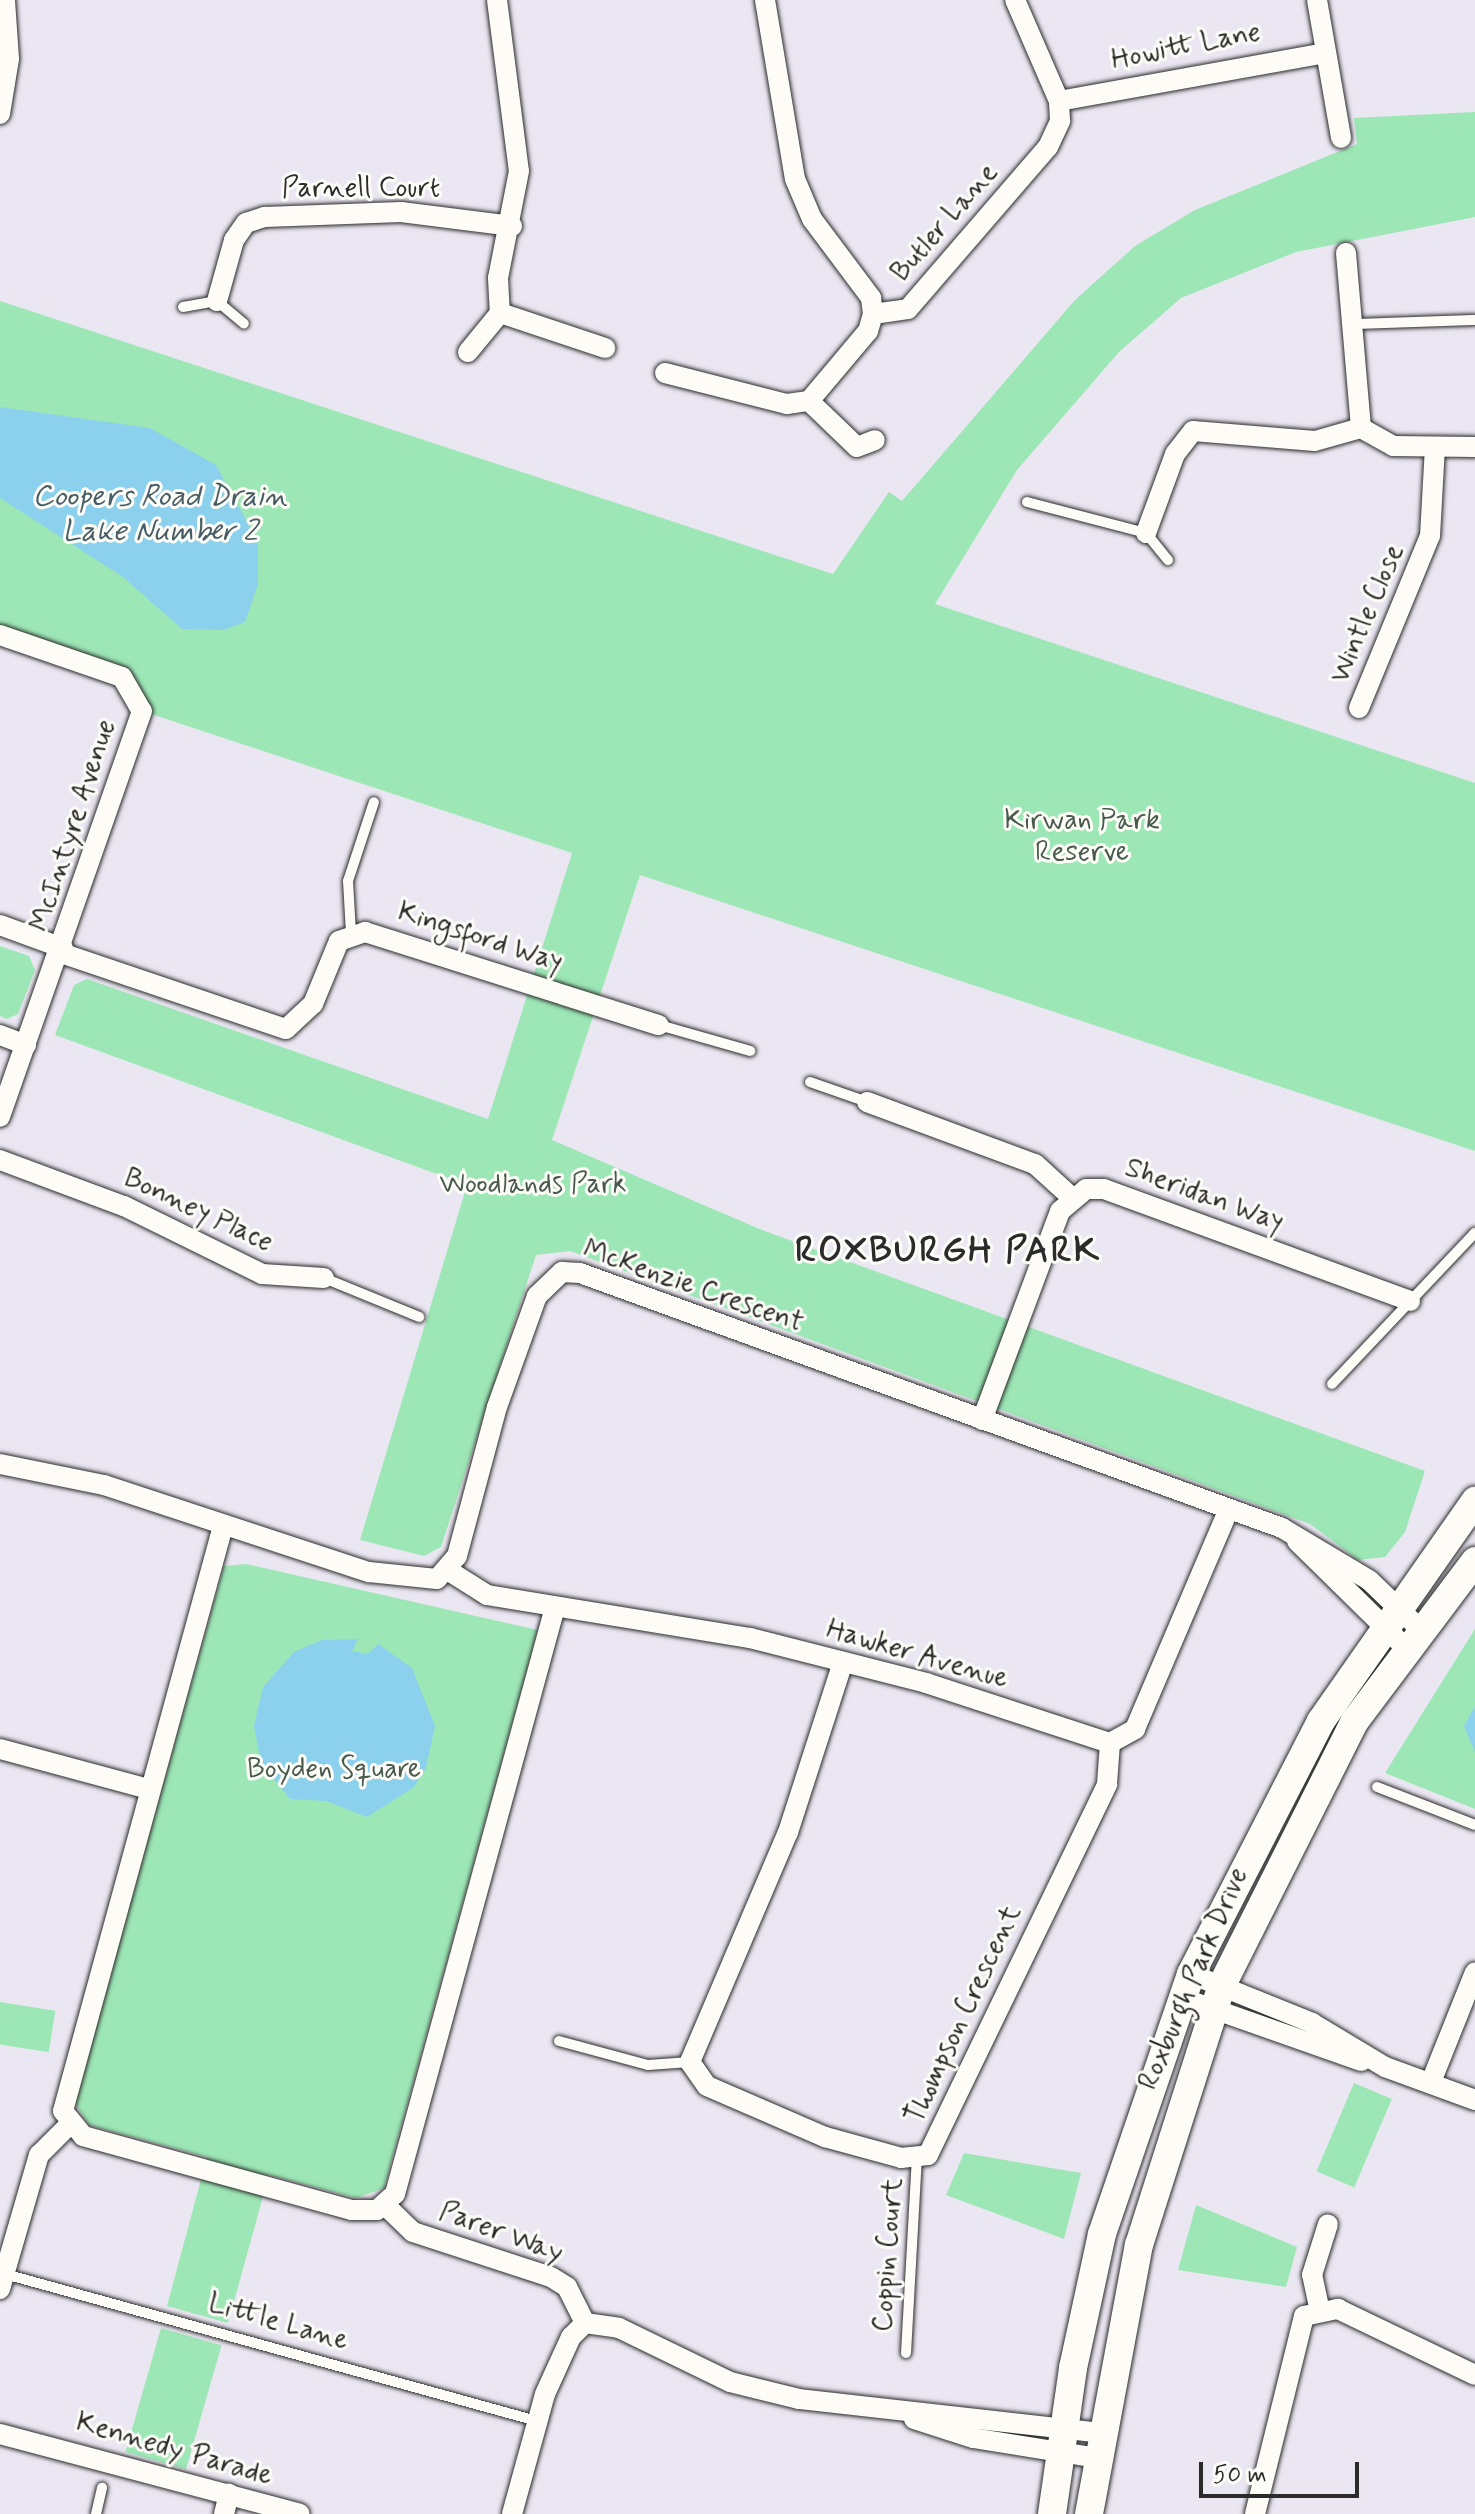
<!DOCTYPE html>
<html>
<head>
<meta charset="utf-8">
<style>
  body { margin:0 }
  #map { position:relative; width:1475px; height:2514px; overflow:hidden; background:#ebe7f2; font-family:Mynerve,sans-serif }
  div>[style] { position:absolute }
  .green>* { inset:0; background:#9de7b6; transform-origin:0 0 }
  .water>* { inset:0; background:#8bd1ed }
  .roads { filter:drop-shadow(0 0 2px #2b2b2b) drop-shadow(0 0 2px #2b2b2b) }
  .lane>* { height:10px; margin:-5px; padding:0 5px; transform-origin:5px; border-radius:5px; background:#fdfcf7 }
  .street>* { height:20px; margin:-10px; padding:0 10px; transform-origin:10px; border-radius:10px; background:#fdfcf7 }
  .secondary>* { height:28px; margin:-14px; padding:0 14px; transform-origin:14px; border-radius:14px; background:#fdfcf7 }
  span { translate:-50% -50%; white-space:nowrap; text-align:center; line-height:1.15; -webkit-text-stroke:6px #fdfcf7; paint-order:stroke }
  .street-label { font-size:28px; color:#2b2b2b }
  .park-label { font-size:28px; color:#485a4e }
  .water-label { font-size:30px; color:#485d65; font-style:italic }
  .district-label { font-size:36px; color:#2b2b2b; font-weight:700; letter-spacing:2px }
  .scale { position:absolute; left:1199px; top:2462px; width:160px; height:36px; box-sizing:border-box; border:4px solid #2b2b2b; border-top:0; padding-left:10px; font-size:24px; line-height:28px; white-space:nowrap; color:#2b2b2b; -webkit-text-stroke:6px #fdfcf7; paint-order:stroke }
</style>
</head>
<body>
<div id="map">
  <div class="green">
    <div style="clip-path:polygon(1475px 112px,1475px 217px,1296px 252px,1181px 298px,1119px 352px,1017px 470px,935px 604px,1475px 783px,1475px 1151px,640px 875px,552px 1140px,762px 1230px,1425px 1471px,1405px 1532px,1385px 1557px,1358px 1560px,1310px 1524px,570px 1251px,536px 1255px,441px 1547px,424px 1556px,360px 1540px,467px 1185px,55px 1035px,74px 985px,87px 979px,488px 1119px,572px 853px,142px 711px,136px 692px,0 635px,0 301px,833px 574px,889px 492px,902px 501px,1075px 300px,1135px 246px,1195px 210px,1357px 144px,1354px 118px)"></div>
    <div style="clip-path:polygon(0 946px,29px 956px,35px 970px,18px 1014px,7px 1019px,0 1016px)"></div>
    <div style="clip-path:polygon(246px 1564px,538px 1630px,384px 2188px,356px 2198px,269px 2175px,228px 2323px,167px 2306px,207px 2157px,89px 2125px,75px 2103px,224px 1566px)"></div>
    <div style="clip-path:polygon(1475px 1629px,1475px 1809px,1385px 1773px)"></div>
    <div style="left:0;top:2002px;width:56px;height:42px;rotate:9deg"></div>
    <div style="left:1354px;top:2083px;width:41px;height:96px;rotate:23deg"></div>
    <div style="clip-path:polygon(964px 2153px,1081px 2173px,1064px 2239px,946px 2195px)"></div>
    <div style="clip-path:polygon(1196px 2205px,1297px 2247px,1286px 2287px,1178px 2270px)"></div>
    <div style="left:161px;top:2328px;width:63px;height:129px;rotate:16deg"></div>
  </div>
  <div class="water">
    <div style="clip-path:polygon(0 407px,150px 428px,216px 465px,258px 542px,258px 584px,245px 622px,224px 630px,182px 629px,123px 577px,0 498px)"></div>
    <div style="clip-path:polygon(358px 1639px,352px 1651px,368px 1654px,378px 1644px,412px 1668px,435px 1726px,426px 1768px,413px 1788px,367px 1817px,326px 1801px,290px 1799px,261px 1763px,254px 1726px,263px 1687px,294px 1652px,322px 1640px)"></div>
    <div style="clip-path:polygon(1475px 1706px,1475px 1752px,1464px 1726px)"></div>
  </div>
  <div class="roads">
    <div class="lane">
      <div style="left:183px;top:307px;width:35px;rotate:-10deg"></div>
      <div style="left:217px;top:301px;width:35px;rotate:40deg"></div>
      <div style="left:1354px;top:324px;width:121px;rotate:-1.9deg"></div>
      <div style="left:1027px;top:502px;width:123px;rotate:14.6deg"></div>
      <div style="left:1146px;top:533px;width:35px;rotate:51deg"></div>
      <div style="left:351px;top:933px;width:52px;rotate:-93.3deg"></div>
      <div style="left:348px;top:881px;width:83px;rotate:-71.8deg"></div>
      <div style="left:659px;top:1025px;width:95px;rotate:15.9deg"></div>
      <div style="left:810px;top:1082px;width:60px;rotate:19.3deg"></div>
      <div style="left:324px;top:1278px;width:103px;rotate:22.3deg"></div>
      <div style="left:1332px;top:1384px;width:208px;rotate:-46.6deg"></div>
      <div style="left:1377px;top:1787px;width:105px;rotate:21.2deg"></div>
      <div style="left:559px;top:2041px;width:92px;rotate:15.1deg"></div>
      <div style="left:648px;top:2065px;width:42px;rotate:-4.1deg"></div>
      <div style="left:5px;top:2274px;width:552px;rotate:15.45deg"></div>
      <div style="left:906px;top:2353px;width:194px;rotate:-86.8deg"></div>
      <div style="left:96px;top:2514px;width:27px;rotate:-77deg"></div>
    </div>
    <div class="street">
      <div style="left:497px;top:0;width:172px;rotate:82.7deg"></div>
      <div style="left:519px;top:171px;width:109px;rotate:101.1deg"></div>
      <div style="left:498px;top:278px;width:35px;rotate:87deg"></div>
      <div style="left:765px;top:0;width:181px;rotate:80.5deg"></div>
      <div style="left:795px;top:179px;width:43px;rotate:67deg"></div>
      <div style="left:812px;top:219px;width:99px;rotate:53.2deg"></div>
      <div style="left:871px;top:298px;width:16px;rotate:83deg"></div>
      <div style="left:873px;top:314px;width:18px;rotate:106deg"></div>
      <div style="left:868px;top:331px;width:92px;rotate:130.1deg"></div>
      <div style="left:1317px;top:0;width:140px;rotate:80.1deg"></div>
      <div style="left:1059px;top:101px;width:270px;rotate:-10.2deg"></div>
      <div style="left:0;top:114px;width:56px;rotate:-80.7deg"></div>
      <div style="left:9px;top:59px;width:59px;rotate:-93.9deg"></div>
      <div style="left:1346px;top:253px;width:176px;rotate:85.1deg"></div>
      <div style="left:1361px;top:428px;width:37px;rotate:29deg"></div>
      <div style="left:1393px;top:446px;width:82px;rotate:0.7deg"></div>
      <div style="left:217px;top:301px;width:63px;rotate:-74.4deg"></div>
      <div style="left:234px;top:240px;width:21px;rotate:-55deg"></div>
      <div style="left:246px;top:223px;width:20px;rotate:-18deg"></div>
      <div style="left:265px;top:217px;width:136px;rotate:-2.1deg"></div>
      <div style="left:401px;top:212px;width:112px;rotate:7.2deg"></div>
      <div style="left:873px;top:314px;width:35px;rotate:-8deg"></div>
      <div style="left:908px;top:309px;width:214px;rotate:-49.2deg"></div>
      <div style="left:1048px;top:147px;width:29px;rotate:-65deg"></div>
      <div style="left:1060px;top:121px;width:20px;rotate:-93deg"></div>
      <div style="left:1059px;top:101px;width:110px;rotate:-113.5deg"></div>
      <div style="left:468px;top:352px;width:50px;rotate:-50.6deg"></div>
      <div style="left:500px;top:313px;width:111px;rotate:18.4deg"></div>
      <div style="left:665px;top:373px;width:126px;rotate:14.3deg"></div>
      <div style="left:787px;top:404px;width:22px;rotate:-8deg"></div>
      <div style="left:809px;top:401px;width:66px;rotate:43.8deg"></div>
      <div style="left:857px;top:447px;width:19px;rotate:-21deg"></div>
      <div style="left:1146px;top:533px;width:84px;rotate:-69.8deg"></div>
      <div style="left:1175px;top:454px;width:29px;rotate:-52deg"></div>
      <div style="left:1193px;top:431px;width:122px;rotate:4.7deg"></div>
      <div style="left:1315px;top:441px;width:48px;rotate:-15.8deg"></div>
      <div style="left:0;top:635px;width:129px;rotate:19deg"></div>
      <div style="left:122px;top:677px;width:39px;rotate:60deg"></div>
      <div style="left:142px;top:711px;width:430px;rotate:109.3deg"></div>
      <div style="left:1359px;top:708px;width:186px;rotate:-67.6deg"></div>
      <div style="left:1430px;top:536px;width:89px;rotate:-86.8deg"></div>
      <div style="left:0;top:925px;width:67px;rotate:20.1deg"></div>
      <div style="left:61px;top:953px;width:237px;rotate:18.7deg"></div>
      <div style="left:286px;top:1029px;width:37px;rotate:-43deg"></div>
      <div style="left:313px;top:1004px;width:68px;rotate:-67.6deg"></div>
      <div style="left:339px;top:941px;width:28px;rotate:-19deg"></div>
      <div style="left:365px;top:932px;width:308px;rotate:17.6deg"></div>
      <div style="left:0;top:1035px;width:28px;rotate:21deg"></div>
      <div style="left:867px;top:1102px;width:179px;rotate:20.3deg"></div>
      <div style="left:1035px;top:1164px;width:47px;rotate:42.4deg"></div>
      <div style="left:0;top:1160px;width:132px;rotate:20.4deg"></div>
      <div style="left:124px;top:1206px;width:154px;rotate:26.2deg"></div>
      <div style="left:262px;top:1274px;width:62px;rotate:3.7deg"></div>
      <div style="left:982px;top:1420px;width:223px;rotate:-69.5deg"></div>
      <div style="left:1060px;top:1211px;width:34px;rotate:-40deg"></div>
      <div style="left:1086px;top:1189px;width:18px"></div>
      <div style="left:1104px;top:1189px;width:326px;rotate:20.1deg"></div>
      <div style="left:0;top:1464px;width:106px;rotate:11.4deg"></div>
      <div style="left:104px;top:1485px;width:279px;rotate:18.2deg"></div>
      <div style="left:369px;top:1572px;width:68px;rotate:5.9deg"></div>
      <div style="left:437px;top:1579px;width:30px;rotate:-49deg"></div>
      <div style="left:457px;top:1556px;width:154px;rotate:-75deg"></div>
      <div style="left:497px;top:1407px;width:118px;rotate:-70.2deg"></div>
      <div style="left:537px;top:1296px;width:35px;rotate:-44deg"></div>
      <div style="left:562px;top:1272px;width:18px;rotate:3deg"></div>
      <div style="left:580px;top:1273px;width:747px;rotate:19.96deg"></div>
      <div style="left:1282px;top:1528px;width:101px;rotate:30.9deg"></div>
      <div style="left:1369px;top:1580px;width:74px;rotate:43.9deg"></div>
      <div style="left:223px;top:1526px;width:606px;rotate:105.3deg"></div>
      <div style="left:63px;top:2111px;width:32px;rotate:51deg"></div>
      <div style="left:83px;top:2136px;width:278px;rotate:15.4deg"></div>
      <div style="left:351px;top:2210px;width:26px"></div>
      <div style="left:377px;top:2210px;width:24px;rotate:-42deg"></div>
      <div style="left:395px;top:2194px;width:608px;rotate:-74.75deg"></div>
      <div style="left:1297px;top:1541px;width:157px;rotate:44.5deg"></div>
      <div style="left:449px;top:1571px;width:45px;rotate:32.3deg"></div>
      <div style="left:487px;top:1595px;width:266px;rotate:9.3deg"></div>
      <div style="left:750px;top:1638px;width:182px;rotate:14.3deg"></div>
      <div style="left:926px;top:1683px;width:194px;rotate:18.1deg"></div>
      <div style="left:1110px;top:1743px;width:29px;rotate:-29deg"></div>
      <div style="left:1135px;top:1729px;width:237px;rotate:-66.9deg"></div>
      <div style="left:843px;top:1662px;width:179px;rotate:107.9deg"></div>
      <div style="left:788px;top:1832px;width:250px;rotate:113.1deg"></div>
      <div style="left:690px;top:2062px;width:29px;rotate:55deg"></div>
      <div style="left:707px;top:2086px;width:129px;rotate:23.4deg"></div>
      <div style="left:825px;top:2137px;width:79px;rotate:15.4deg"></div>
      <div style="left:901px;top:2158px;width:27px;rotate:-6deg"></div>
      <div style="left:928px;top:2155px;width:412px;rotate:-64.2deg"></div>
      <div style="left:1107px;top:1784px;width:41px;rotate:-85.8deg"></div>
      <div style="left:0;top:1749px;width:153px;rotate:15.1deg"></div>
      <div style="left:1191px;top:1974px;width:131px;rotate:22deg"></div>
      <div style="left:1312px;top:2023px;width:85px;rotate:31.1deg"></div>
      <div style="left:1385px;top:2067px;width:96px;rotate:20.1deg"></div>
      <div style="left:1182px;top:1998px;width:190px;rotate:19.4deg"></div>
      <div style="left:1431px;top:2082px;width:118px;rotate:-68.2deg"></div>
      <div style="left:386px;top:2206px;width:37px;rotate:44deg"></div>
      <div style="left:413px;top:2232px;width:145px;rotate:18.1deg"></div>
      <div style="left:551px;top:2277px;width:19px;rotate:32deg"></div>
      <div style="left:567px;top:2287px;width:40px;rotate:63.4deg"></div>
      <div style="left:0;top:2289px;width:140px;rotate:-73.8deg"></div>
      <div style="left:39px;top:2155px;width:41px;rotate:-45deg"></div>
      <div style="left:1319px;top:2307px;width:33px;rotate:-102deg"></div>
      <div style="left:1312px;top:2275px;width:53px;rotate:-72.6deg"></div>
      <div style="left:914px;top:2419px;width:62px;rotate:17.9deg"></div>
      <div style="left:973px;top:2438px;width:127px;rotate:9.1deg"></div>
      <div style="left:0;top:2434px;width:310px;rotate:14.9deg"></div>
      <div style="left:224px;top:2514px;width:21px;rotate:-76deg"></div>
      <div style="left:512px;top:2514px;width:124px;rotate:-74.6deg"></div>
      <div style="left:545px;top:2394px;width:63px;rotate:-65.5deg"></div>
      <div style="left:571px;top:2337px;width:20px;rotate:-45deg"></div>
      <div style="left:585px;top:2323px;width:34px;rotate:8deg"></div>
      <div style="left:619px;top:2328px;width:123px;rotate:25.9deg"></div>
      <div style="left:730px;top:2382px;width:71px;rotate:13.8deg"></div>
      <div style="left:799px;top:2399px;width:305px;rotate:6.4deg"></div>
      <div style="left:1255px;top:2514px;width:204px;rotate:-76.1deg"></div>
      <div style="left:1304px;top:2316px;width:35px;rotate:-12deg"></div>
      <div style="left:1338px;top:2309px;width:152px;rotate:25.7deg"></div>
    </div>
    <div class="secondary">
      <div style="left:1052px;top:2514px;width:148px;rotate:-81.8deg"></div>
      <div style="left:1073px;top:2368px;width:137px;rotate:-77.8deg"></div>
      <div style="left:1102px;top:2234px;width:275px;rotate:-71.1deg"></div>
      <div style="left:1191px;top:1974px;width:284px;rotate:-62.8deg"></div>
      <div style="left:1321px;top:1721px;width:269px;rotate:-55deg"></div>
      <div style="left:1089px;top:2514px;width:274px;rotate:-79.5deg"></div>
      <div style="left:1139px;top:2245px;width:273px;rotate:-72.3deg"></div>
      <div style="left:1222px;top:1985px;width:296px;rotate:-63.3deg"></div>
      <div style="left:1355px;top:1721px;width:200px;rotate:-53.1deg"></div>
    </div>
  </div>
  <div class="street-label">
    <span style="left:1186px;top:47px;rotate:-11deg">Howitt Lane</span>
    <span style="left:361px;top:189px">Parnell Court</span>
    <span style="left:945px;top:223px;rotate:-49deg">Butler Lane</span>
    <span style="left:1368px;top:614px;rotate:-67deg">Wintle Close</span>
    <span style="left:74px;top:826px;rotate:-72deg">McIntyre Avenue</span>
    <span style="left:480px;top:938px;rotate:18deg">Kingsford Way</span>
    <span style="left:1204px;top:1196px;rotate:20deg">Sheridan Way</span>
    <span style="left:198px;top:1211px;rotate:25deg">Bonney Place</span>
    <span style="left:693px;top:1287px;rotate:19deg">McKenzie Crescent</span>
    <span style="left:917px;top:1655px;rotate:16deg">Hawker Avenue</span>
    <span style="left:1194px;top:1979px;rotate:-67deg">Roxburgh Park Drive</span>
    <span style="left:964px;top:2015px;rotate:-65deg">Thompson Crescent</span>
    <span style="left:501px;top:2233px;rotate:20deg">Parer Way</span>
    <span style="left:889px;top:2255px;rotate:-86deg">Coppin Court</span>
    <span style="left:278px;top:2323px;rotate:16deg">Little Lane</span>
    <span style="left:174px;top:2450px;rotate:16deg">Kennedy Parade</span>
  </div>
  <div class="park-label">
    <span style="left:1082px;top:837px">Kirwan Park<br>Reserve</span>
    <span style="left:533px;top:1185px">Woodlands Park</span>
    <span style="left:334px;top:1770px">Boyden Square</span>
  </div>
  <div class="water-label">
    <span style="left:160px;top:514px">Coopers Road Drain<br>Lake Number 2</span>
  </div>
  <div class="district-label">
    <span style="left:948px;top:1252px">ROXBURGH PARK</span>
  </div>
  <div class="scale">50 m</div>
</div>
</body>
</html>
